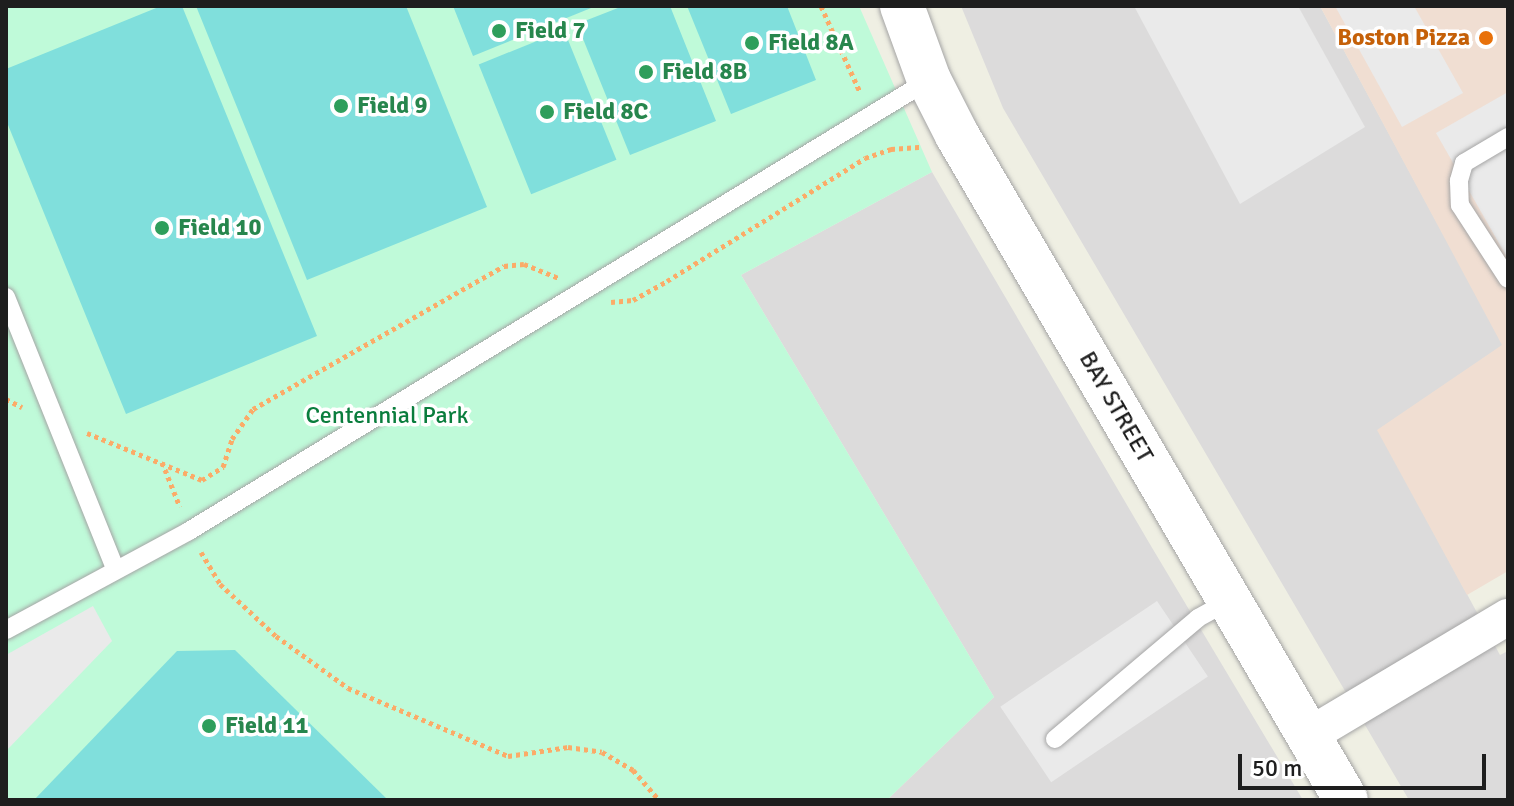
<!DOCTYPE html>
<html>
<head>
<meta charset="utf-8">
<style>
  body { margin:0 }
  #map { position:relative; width:1514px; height:806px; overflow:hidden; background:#efefe3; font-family:Signika,sans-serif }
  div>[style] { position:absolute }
  .residential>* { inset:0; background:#dcdbdb }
  .commercial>* { inset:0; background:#f0ded2 }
  .park>* { inset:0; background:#bffad9 }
  .pitch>* { inset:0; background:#80dfdc; transform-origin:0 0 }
  .parking>* { inset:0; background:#eaeaea; transform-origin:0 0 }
  .path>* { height:5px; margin-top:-2.5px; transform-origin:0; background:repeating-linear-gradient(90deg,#fbab68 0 4px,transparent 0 8px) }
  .roads { filter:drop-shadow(0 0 2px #a5a5a5) drop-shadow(0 0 2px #a5a5a5) }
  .service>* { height:18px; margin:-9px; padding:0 9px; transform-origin:9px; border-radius:9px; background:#fff }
  .minor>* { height:36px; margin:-18px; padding:0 18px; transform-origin:18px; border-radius:18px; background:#fff }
  .tertiary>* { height:44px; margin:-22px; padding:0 22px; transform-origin:22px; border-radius:22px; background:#fff }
  .dots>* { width:22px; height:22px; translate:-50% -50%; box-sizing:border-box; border:4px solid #fff; border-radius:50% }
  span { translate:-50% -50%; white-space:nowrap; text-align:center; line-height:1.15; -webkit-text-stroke:7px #fff; paint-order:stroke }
  .leisure-label { font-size:24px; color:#27864d; font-weight:700 }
  .left { translate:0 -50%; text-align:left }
  .food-label { font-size:24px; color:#c56008; font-weight:700 }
  .right { translate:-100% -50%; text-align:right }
  .street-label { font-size:24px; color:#1e1e1e }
  .park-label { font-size:24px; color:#0a7d3d }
  .frame { position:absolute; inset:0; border:8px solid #1e1e1e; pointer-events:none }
  .scale { position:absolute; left:1238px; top:754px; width:248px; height:36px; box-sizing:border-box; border:4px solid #1e1e1e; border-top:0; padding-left:10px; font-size:24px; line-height:28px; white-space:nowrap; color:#1e1e1e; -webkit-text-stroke:6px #fff; paint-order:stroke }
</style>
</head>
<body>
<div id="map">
  <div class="residential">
    <div style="clip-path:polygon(961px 6px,1320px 6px,1503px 345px,1378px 430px,1500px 655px,1508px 651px,1508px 800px,1409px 800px,1003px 108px)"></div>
    <div style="clip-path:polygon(932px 172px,1151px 546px,1303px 800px,887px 800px,994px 697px,741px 275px)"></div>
  </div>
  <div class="commercial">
    <div style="clip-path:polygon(1320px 6px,1508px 6px,1508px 571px,1467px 595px,1377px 430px,1502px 345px)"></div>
  </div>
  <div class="park">
    <div style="clip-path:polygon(6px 6px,859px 6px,932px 172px,741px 275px,994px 697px,887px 800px,6px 800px)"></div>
  </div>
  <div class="pitch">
    <div style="clip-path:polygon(161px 6px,182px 6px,317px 336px,126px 414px,6px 120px,6px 69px)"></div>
    <div style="clip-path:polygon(196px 6px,406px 6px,487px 207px,307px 280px)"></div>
    <div style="clip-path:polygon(453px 6px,596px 6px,473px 56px)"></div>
    <div style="clip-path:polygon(623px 6px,670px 6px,716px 121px,630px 155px,577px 24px)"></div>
    <div style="clip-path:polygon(687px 6px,787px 6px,816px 80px,731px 114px)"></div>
    <div style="left:564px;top:30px;width:140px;height:92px;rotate:68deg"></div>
    <div style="clip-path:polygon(235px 650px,388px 800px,34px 800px,177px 651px)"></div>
  </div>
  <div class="parking">
    <div style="clip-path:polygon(1134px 6px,1298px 6px,1365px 127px,1240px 204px)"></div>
    <div style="clip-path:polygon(1335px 6px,1414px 6px,1463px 93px,1402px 127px)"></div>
    <div style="clip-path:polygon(1508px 92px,1508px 259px,1436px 133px)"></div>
    <div style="left:1157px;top:601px;width:91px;height:189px;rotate:56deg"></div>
    <div style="clip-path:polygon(93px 606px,112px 641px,6px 751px,6px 655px)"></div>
  </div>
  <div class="path">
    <div style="left:821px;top:6px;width:94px;rotate:65.6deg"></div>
    <div style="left:611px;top:302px;width:22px;rotate:-5deg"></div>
    <div style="left:633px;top:300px;width:39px;rotate:-29deg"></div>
    <div style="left:667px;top:281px;width:233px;rotate:-31.8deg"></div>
    <div style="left:865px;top:158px;width:28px;rotate:-19deg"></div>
    <div style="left:891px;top:149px;width:31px;rotate:-4deg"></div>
    <div style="left:6px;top:399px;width:18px;rotate:27deg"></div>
    <div style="left:87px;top:433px;width:124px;rotate:22.2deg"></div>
    <div style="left:202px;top:480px;width:25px;rotate:-32deg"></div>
    <div style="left:223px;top:467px;width:29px;rotate:-72deg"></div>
    <div style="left:232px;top:439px;width:37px;rotate:-55deg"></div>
    <div style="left:253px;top:409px;width:289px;rotate:-29.7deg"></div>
    <div style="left:504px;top:266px;width:20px;rotate:-6deg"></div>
    <div style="left:524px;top:264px;width:38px;rotate:22deg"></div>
    <div style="left:162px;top:462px;width:48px;rotate:68.2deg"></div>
    <div style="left:201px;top:552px;width:37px;rotate:59deg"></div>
    <div style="left:220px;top:584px;width:76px;rotate:42.9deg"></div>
    <div style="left:276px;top:636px;width:89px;rotate:35.8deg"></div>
    <div style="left:348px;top:688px;width:174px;rotate:23deg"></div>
    <div style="left:508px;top:756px;width:61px;rotate:-8.5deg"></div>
    <div style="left:568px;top:747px;width:34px;rotate:8deg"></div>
    <div style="left:602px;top:752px;width:36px;rotate:30deg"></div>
    <div style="left:633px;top:770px;width:40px;rotate:49deg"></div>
  </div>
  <div class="roads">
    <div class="service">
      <div style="left:1508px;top:137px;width:51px;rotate:149.4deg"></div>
      <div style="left:1464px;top:163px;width:19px;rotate:106deg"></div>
      <div style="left:1459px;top:181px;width:24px;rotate:88deg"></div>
      <div style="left:1460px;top:205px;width:88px;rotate:57deg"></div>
      <div style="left:6px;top:297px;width:294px;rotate:68.1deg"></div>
      <div style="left:6px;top:630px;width:208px;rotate:-28.4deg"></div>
      <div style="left:189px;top:531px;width:867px;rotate:-31.36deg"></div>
      <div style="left:1055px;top:739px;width:187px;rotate:-40.2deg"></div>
      <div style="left:1198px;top:618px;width:35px;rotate:-29deg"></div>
    </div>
    <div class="minor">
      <div style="left:1308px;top:736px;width:233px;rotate:-30.8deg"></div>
    </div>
    <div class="tertiary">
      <div style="left:902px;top:6px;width:79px;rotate:70deg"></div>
      <div style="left:929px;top:80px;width:62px;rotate:63deg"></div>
      <div style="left:957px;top:135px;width:770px;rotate:59.67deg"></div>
    </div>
  </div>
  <div class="dots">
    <div style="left:499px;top:31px;background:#2e9e5b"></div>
    <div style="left:1486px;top:38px;background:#e8710a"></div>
    <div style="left:752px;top:43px;background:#2e9e5b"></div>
    <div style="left:646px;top:72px;background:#2e9e5b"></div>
    <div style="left:341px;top:106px;background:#2e9e5b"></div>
    <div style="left:547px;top:112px;background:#2e9e5b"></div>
    <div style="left:162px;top:228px;background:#2e9e5b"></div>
    <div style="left:209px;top:726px;background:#2e9e5b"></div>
  </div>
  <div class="leisure-label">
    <span class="left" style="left:515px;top:31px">Field 7</span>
    <span class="left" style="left:768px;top:43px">Field 8A</span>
    <span class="left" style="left:662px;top:72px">Field 8B</span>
    <span class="left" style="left:357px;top:106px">Field 9</span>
    <span class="left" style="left:563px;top:112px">Field 8C</span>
    <span class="left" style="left:178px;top:228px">Field 10</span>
    <span class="left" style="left:225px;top:726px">Field 11</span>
  </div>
  <div class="food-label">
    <span class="right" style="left:1470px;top:38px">Boston Pizza</span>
  </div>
  <div class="street-label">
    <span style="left:1116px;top:407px;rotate:60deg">BAY STREET</span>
  </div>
  <div class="park-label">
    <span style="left:387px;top:416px">Centennial Park</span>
  </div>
  <div class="frame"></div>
  <div class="scale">50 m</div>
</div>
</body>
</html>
